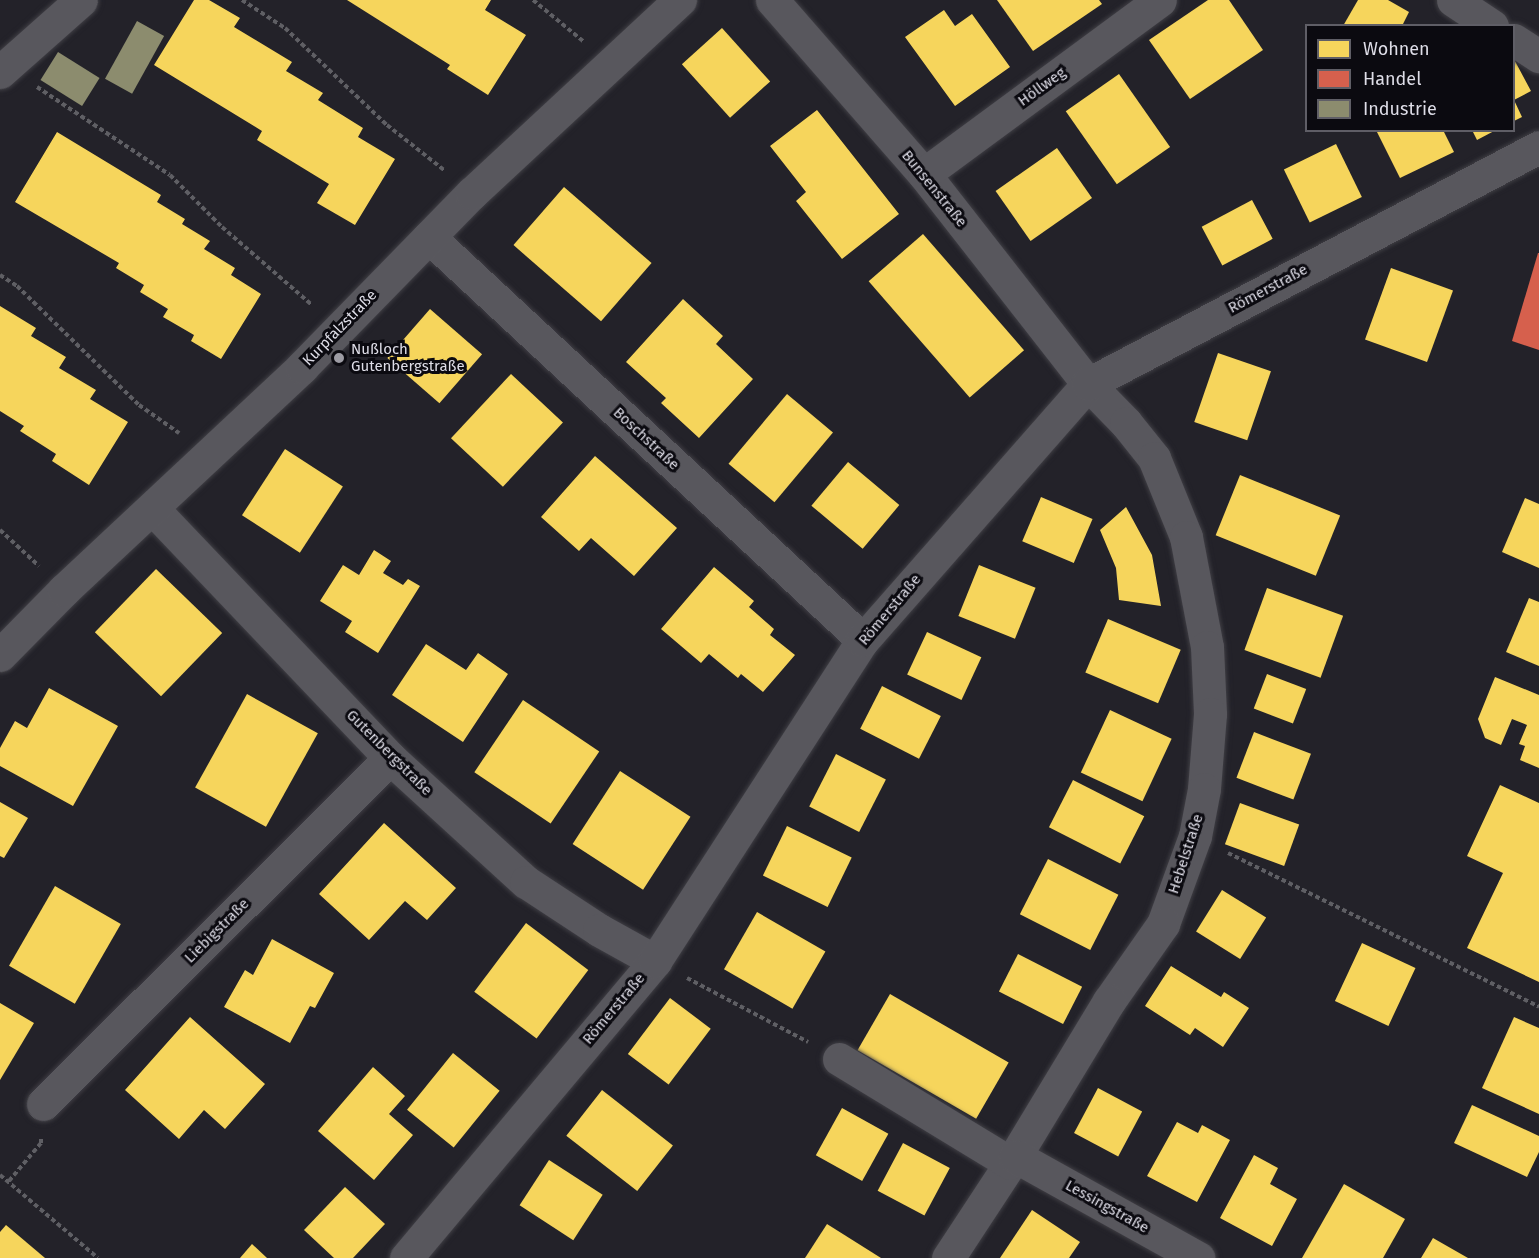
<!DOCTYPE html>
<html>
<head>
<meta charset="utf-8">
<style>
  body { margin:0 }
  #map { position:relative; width:1539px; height:1258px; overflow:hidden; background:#232229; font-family:"Fira Sans",sans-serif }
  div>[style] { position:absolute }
  .homes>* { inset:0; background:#f6d55c; transform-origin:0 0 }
  .shops>* { inset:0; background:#d6604d }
  .industry>* { inset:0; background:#8c8c6e; transform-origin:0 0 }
  .path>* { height:4px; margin-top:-2px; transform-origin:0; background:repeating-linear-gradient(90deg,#5f5f64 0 4.5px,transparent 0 7.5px) }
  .roads { filter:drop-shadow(0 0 2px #3f3e44) drop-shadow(0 0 2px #3f3e44) }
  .minor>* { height:33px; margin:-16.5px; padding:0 16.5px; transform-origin:16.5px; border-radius:16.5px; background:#58575d }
  .dots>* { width:16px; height:16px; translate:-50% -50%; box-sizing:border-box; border:3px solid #0b0a10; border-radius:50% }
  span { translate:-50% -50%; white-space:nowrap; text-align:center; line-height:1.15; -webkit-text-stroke:6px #0b0a10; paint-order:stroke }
  .street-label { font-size:15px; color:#dedde7 }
  .poi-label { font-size:15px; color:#dedde7 }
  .left { translate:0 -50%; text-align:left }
  .legend { position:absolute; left:1305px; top:24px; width:210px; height:108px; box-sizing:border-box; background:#0b0a10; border:2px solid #5f5e66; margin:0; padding:8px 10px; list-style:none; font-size:18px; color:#dedde7 }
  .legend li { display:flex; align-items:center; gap:12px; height:30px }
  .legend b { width:30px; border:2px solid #5f5e66 }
</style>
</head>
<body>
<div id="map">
  <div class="homes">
    <div style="clip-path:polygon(194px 0,209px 0,240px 18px,234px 27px,292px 62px,286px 71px,323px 93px,318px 100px,363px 128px,358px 137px,395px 159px,355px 225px,317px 203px,329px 184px,257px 140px,262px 131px,154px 65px)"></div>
    <div style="clip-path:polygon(347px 0,491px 0,485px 10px,526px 35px,488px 95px,447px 69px,450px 65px)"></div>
    <div style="clip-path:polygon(997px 0,1099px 0,1102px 4px,1033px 51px)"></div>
    <div style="clip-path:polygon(1208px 0,1229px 0,1263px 50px,1190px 99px,1149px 40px)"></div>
    <div style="clip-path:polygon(1358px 0,1388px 0,1409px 12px,1402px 26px,1343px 26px)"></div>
    <div style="clip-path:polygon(944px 10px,955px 26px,972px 14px,1010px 67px,955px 106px,905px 37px)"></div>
    <div style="left:722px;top:28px;width:72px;height:54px;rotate:48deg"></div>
    <div style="clip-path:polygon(1515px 61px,1531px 91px,1514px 100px,1522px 117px,1514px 121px,1514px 62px)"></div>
    <div style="left:1119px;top:74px;width:89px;height:65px;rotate:55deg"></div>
    <div style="clip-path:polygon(817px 110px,899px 214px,842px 259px,796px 201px,806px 192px,770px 146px)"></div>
    <div style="clip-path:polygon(1376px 130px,1443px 130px,1454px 152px,1400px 178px)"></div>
    <div style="clip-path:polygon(1472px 130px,1496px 130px,1477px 140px)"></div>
    <div style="clip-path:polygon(57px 132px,161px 195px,157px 202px,185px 219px,182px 224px,210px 241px,204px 249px,235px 268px,231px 275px,261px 294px,221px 359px,191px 341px,194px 335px,163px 317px,168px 309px,140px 292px,144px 285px,116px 268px,119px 263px,15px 202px)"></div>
    <div style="left:1336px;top:144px;width:59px;height:58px;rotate:64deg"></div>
    <div style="left:1057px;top:148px;width:61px;height:75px;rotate:55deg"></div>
    <div style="left:564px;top:187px;width:116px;height:77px;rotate:41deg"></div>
    <div style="left:1252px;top:200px;width:44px;height:57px;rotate:62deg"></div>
    <div style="left:923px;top:234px;width:154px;height:72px;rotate:49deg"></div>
    <div style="left:1391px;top:268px;width:66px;height:76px;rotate:20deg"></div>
    <div style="clip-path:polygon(683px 299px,723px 336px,716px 344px,753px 379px,699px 438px,661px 403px,666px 398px,626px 362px)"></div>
    <div style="clip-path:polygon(0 306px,36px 328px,31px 336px,66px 357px,59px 368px,96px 390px,90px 399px,128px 422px,89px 485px,52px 461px,56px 454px,20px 431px,24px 426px,0 411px)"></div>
    <div style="left:430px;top:309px;width:69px;height:65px;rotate:41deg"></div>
    <div style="left:1218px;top:353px;width:56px;height:73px;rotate:19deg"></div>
    <div style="left:511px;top:374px;width:71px;height:88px;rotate:43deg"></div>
    <div style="left:787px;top:394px;width:60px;height:91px;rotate:40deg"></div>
    <div style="left:285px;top:449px;width:69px;height:79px;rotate:33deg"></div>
    <div style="clip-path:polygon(595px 456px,677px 528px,634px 576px,591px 538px,579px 551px,541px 517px)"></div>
    <div style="left:848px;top:462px;width:67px;height:57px;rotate:40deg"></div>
    <div style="left:1240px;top:475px;width:108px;height:65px;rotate:22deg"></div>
    <div style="left:1041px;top:497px;width:56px;height:48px;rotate:23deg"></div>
    <div style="clip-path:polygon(1525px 498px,1539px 504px,1539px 568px,1502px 552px)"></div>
    <div style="clip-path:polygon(1126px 507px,1152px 555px,1161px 606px,1119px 600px,1116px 568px,1100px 530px)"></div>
    <div style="clip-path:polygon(374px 550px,391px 561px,383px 573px,403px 585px,408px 579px,420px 586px,378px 653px,345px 632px,352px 621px,320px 601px,343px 565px,359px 575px)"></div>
    <div style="left:979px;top:565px;width:61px;height:55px;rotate:22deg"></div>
    <div style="clip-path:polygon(714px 567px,754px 601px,749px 607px,774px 629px,770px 635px,795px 655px,763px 692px,741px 674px,738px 678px,709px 654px,701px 663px,661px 629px)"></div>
    <div style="left:156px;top:569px;width:92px;height:88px;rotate:44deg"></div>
    <div style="left:1267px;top:588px;width:81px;height:66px;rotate:20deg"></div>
    <div style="clip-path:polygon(1529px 598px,1539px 602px,1539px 666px,1506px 652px)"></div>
    <div style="left:1108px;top:619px;width:79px;height:58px;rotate:23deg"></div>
    <div style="left:927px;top:632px;width:60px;height:47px;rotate:25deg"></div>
    <div style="clip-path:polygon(426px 644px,466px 670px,478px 653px,508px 674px,463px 742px,392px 695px)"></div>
    <div style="left:1267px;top:674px;width:42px;height:37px;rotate:21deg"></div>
    <div style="clip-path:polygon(1495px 677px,1539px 695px,1539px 768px,1520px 760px,1525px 746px,1519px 744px,1527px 725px,1512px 719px,1501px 745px,1485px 738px,1478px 719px)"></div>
    <div style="left:882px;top:686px;width:66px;height:48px;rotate:27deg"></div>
    <div style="clip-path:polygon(49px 688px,118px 726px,73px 806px,0 766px,0 748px,15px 721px,27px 728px)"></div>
    <div style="left:247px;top:694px;width:81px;height:107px;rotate:29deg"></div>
    <div style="left:523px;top:700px;width:92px;height:87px;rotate:34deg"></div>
    <div style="left:1110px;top:710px;width:68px;height:69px;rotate:25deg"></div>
    <div style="left:1254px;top:732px;width:61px;height:49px;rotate:21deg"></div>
    <div style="left:836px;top:754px;width:56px;height:59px;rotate:27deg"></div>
    <div style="left:620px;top:771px;width:84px;height:87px;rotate:33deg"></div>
    <div style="left:1073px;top:780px;width:80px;height:53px;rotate:27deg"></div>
    <div style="clip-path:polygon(1500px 785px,1539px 803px,1539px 982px,1467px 948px,1503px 873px,1467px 856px)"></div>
    <div style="clip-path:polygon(0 802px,28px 818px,4px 858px,0 856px)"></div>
    <div style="left:1240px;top:803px;width:63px;height:44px;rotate:20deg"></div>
    <div style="clip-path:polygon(384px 823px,456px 888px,427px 920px,405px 901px,369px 940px,319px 894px)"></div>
    <div style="left:787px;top:826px;width:72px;height:55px;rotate:26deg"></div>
    <div style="left:1048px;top:859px;width:79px;height:62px;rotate:27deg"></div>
    <div style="left:55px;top:886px;width:76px;height:92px;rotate:30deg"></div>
    <div style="left:1222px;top:890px;width:52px;height:49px;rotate:32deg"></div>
    <div style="left:757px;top:912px;width:79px;height:66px;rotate:30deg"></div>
    <div style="left:526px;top:923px;width:78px;height:86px;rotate:37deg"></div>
    <div style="clip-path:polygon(272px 939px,334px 973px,315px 1008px,310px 1006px,290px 1043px,224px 1007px,245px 970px,253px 975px)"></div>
    <div style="left:1362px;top:943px;width:59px;height:64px;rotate:25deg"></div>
    <div style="left:1018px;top:954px;width:72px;height:42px;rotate:27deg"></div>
    <div style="clip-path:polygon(1171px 966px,1221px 997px,1224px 992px,1249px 1008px,1223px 1047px,1195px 1028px,1190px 1035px,1145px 1006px)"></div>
    <div style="left:890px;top:994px;width:137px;height:65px;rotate:30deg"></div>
    <div style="left:670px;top:998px;width:51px;height:70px;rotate:37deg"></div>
    <div style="clip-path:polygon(0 1003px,34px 1023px,0 1080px)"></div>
    <div style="clip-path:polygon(190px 1017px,265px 1084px,225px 1129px,204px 1110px,179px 1139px,125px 1090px)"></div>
    <div style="clip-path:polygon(1514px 1017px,1539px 1028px,1539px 1114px,1482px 1088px)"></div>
    <div style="left:453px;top:1053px;width:60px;height:73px;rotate:39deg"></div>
    <div style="clip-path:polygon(373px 1067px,405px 1096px,389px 1114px,413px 1135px,374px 1180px,318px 1131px)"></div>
    <div style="left:1098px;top:1088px;width:50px;height:51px;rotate:28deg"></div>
    <div style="left:602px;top:1090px;width:90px;height:58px;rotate:38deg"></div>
    <div style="clip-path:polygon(1472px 1105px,1539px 1136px,1539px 1152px,1527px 1177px,1454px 1143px)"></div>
    <div style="left:842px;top:1108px;width:53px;height:54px;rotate:29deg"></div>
    <div style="clip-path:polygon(1177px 1122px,1198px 1133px,1202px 1125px,1230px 1140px,1197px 1202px,1147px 1176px)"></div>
    <div style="left:903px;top:1143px;width:53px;height:54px;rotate:28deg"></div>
    <div style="clip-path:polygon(1254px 1155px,1278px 1168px,1270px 1184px,1297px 1199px,1272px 1246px,1220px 1218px)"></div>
    <div style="left:549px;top:1160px;width:64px;height:54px;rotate:33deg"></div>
    <div style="clip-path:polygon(1344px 1184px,1405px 1219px,1383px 1258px,1302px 1258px)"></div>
    <div style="clip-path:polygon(345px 1187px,385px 1224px,353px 1258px,334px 1258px,304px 1230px)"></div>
    <div style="clip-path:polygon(1032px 1210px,1080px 1242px,1069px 1258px,1000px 1258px)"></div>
    <div style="clip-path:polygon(827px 1224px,881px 1258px,805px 1258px)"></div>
    <div style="clip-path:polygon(6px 1225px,45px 1258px,0 1258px,0 1232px)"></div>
    <div style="clip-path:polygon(1433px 1238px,1468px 1258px,1421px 1258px)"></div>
    <div style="clip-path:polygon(252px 1244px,267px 1258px,240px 1258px)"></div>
  </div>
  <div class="shops">
    <div style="clip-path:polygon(1538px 253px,1539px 253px,1539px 350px,1512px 341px)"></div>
  </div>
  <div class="industry">
    <div style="left:137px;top:21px;width:31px;height:66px;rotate:29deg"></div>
    <div style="left:58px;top:52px;width:49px;height:33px;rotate:32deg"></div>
  </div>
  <div class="path">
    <div style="left:242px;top:0;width:51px;rotate:33.1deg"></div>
    <div style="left:285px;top:28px;width:141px;rotate:43.6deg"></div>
    <div style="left:387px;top:125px;width:73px;rotate:38.3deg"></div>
    <div style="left:533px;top:0;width:65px;rotate:39.4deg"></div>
    <div style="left:37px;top:87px;width:159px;rotate:33.5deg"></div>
    <div style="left:170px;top:175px;width:74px;rotate:45deg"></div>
    <div style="left:222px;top:227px;width:119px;rotate:40.9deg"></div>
    <div style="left:0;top:275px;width:20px;rotate:33deg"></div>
    <div style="left:17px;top:286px;width:170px;rotate:44.3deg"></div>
    <div style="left:139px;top:405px;width:49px;rotate:35deg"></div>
    <div style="left:0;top:530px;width:53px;rotate:42.7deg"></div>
    <div style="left:1228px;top:853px;width:347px;rotate:26.3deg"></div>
    <div style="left:687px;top:978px;width:137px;rotate:27.9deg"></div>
    <div style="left:0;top:1175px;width:128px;rotate:40.3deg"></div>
    <div style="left:9px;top:1181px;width:50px;rotate:-49.9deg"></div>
    <div style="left:41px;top:1143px;width:5px;rotate:-90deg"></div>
  </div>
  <div class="roads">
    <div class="minor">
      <div style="left:772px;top:0;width:231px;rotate:48.9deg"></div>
      <div style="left:924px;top:174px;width:266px;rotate:52deg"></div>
      <div style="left:1088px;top:384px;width:54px;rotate:45.7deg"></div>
      <div style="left:1126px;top:423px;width:45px;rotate:51.3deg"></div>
      <div style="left:1154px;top:458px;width:85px;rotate:67.9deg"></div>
      <div style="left:1186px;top:537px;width:112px;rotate:79.2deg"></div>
      <div style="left:1207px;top:647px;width:67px;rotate:87.4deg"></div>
      <div style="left:1210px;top:714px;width:75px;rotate:94.6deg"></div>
      <div style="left:1204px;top:789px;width:48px;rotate:100.8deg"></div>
      <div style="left:1195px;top:836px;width:94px;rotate:110deg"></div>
      <div style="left:1163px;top:924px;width:94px;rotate:125deg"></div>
      <div style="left:1109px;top:1001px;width:181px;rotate:121.2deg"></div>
      <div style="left:1015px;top:1156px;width:122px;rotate:123.3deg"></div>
      <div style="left:1453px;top:0;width:47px;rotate:33.7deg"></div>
      <div style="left:1514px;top:40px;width:30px;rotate:33deg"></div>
      <div style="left:0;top:72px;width:108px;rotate:-41.6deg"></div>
      <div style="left:924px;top:174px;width:293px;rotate:-36.4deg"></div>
      <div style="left:429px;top:237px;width:592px;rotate:42.88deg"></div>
      <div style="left:153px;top:509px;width:344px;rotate:46.4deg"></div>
      <div style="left:390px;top:758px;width:184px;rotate:42.4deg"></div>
      <div style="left:526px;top:882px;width:87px;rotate:33.3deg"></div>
      <div style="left:599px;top:930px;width:64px;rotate:29deg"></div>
      <div style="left:0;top:655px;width:91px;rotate:-45.4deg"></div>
      <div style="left:64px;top:590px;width:326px;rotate:-43.1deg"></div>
      <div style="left:302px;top:367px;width:243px;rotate:-45.7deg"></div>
      <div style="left:472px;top:193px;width:284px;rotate:-42.9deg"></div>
      <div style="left:839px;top:1059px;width:200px;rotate:31.3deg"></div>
      <div style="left:43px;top:1104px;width:490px;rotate:-44.9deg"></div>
      <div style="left:1015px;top:1156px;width:210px;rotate:29.1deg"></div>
      <div style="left:406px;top:1258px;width:388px;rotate:-50deg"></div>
      <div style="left:655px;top:961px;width:382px;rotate:-57.1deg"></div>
      <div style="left:863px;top:640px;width:341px;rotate:-48.7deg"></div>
      <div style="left:1088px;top:384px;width:509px;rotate:-27.72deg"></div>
    </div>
  </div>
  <div class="dots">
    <div style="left:339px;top:358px;background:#9d9ca4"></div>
  </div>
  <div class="street-label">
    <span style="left:1042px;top:87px;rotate:-36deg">Höllweg</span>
    <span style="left:934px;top:189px;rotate:51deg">Bunsenstraße</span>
    <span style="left:1268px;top:289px;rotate:-28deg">Römerstraße</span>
    <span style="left:340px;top:328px;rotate:-46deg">Kurpfalzstraße</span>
    <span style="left:646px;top:439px;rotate:43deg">Boschstraße</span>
    <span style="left:890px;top:610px;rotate:-50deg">Römerstraße</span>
    <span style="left:389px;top:753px;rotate:45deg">Gutenbergstraße</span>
    <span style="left:1186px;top:854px;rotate:-72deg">Hebelstraße</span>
    <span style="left:217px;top:931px;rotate:-45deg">Liebigstraße</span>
    <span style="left:614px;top:1009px;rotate:-50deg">Römerstraße</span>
    <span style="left:1107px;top:1207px;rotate:29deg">Lessingstraße</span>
  </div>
  <div class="poi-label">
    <span class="left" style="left:351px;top:358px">Nußloch<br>Gutenbergstraße</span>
  </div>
  <ul class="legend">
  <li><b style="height:16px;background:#f6d55c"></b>Wohnen</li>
  <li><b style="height:16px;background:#d6604d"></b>Handel</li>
  <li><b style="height:16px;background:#8c8c6e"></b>Industrie</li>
  </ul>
</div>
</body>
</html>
